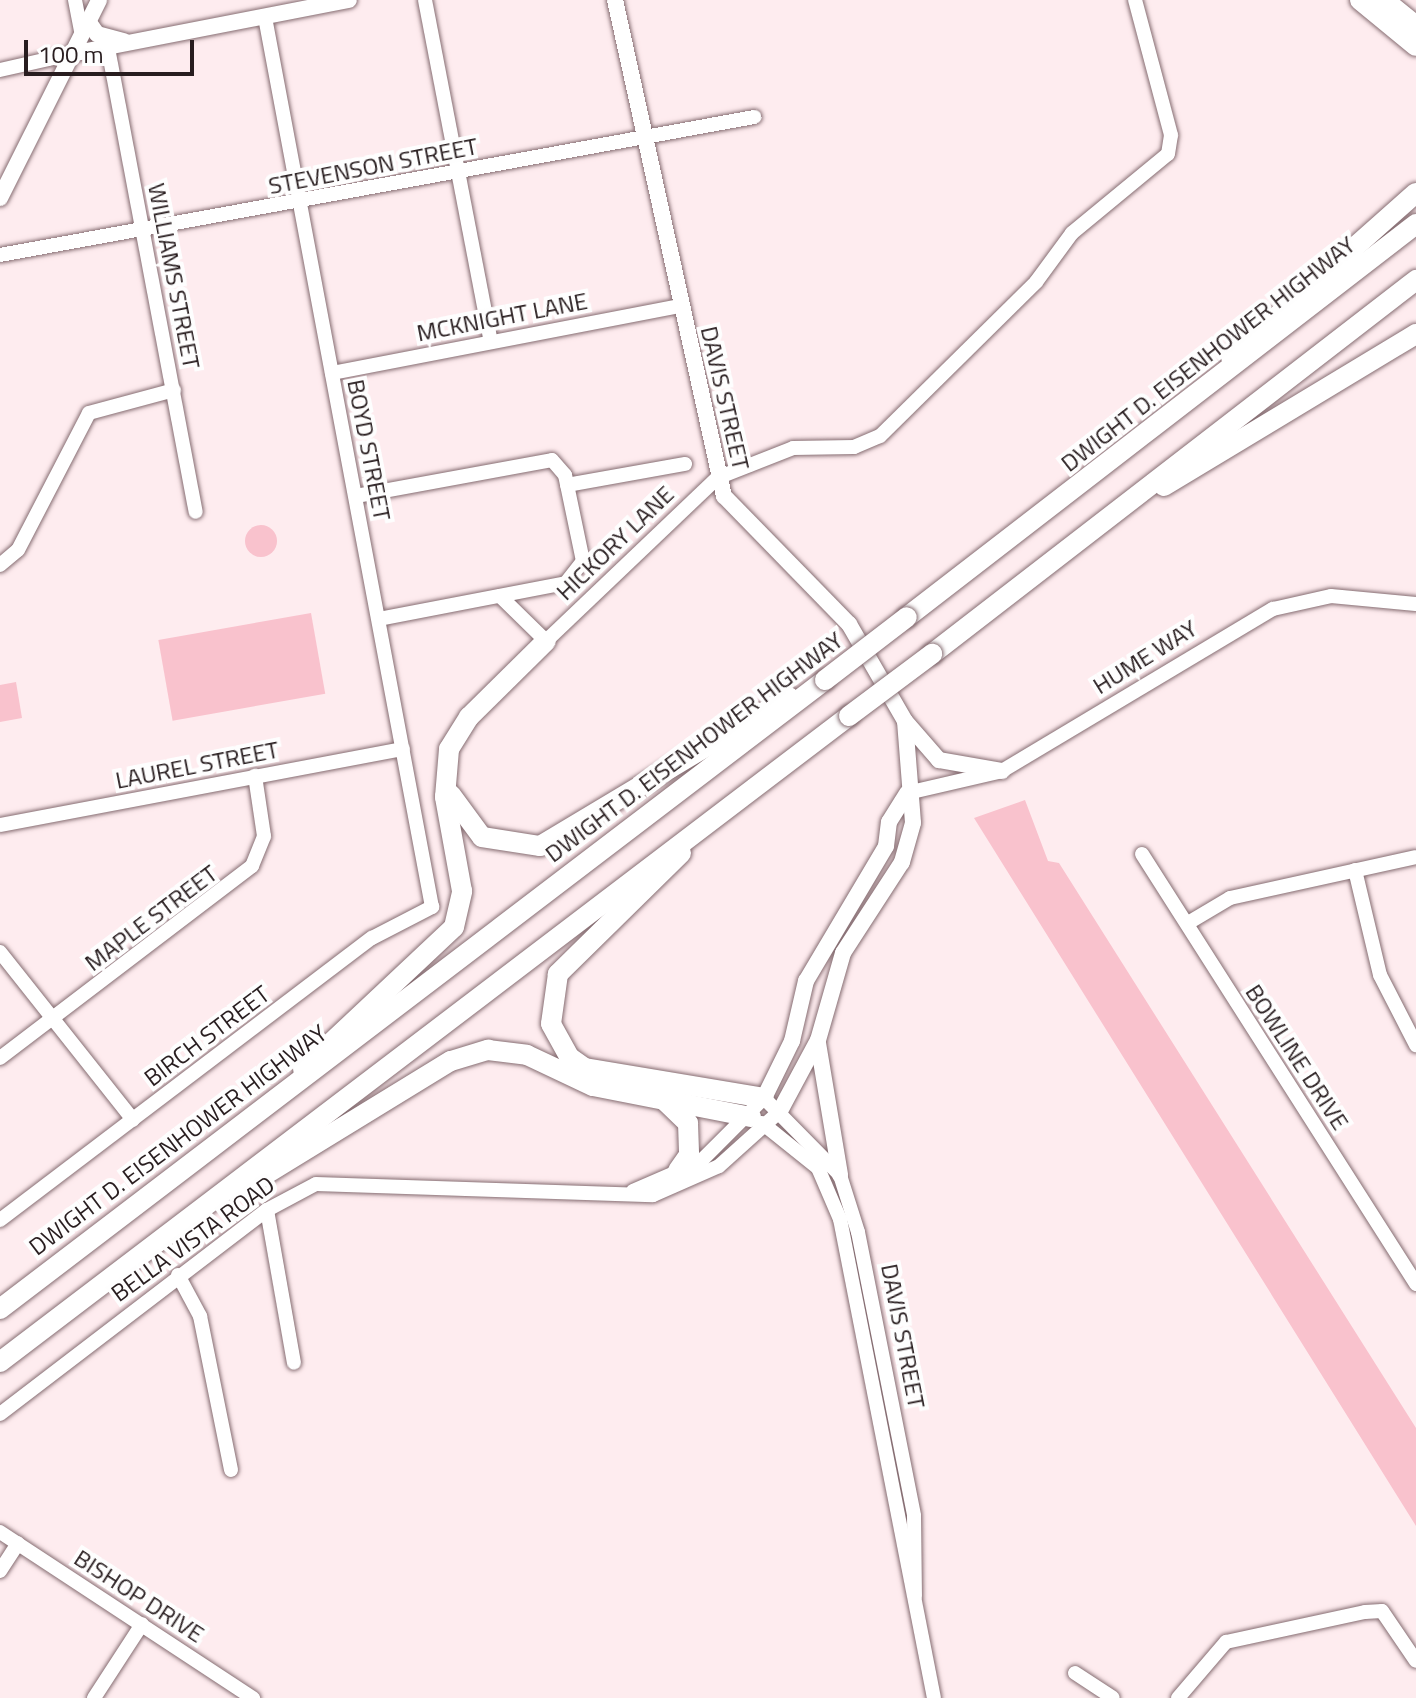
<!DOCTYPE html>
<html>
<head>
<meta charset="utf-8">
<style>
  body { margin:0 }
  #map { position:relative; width:1416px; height:1698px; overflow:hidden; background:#feecef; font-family:"Titillium Web",sans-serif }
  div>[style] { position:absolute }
  .green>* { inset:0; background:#f9c2cd; transform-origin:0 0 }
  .round { border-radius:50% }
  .roads { filter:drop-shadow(0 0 2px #856c71) drop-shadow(0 0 2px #856c71) }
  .minor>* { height:14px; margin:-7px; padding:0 7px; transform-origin:7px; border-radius:7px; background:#fff }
  .major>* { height:16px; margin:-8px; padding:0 8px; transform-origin:8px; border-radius:8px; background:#fff }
  .highway>* { height:20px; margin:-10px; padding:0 10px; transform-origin:10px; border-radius:10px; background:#fff }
  .bridges { filter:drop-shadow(0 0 2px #856c71) drop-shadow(0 0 2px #856c71) }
  .highway-bridge>* { height:20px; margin:-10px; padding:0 10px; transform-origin:10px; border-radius:10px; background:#fff }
  span { translate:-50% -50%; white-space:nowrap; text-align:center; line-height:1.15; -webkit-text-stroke:8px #fefefe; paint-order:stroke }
  .street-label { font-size:24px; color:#281d1f }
  .scale { position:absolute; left:24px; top:40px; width:170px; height:36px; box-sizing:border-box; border:4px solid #281d1f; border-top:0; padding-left:10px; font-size:24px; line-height:28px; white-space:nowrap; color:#281d1f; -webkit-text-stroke:6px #fefefe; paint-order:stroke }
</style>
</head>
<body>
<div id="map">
  <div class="green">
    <div class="round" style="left:245px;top:525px;width:32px;height:32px"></div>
    <div style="left:311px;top:613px;width:82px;height:155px;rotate:80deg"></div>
    <div style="clip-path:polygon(16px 682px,22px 718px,0 722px,0 685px)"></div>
    <div style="clip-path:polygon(1025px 800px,1048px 861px,1059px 863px,1416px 1428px,1416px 1526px,974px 818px)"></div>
  </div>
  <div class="roads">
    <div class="minor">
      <div style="left:75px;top:0;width:36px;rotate:79deg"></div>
      <div style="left:425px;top:0;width:348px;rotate:79.1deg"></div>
      <div style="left:108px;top:48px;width:472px;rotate:79.3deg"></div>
      <div style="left:0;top:70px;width:73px;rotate:-12.7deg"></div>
      <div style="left:0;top:255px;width:767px;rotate:-10.37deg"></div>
      <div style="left:332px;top:373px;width:353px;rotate:-10.9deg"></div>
      <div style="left:567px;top:485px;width:120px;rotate:-10.1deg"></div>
      <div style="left:356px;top:496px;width:199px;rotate:-10.4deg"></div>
      <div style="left:552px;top:460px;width:20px;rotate:49deg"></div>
      <div style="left:565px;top:475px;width:88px;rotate:78.2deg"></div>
      <div style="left:583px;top:561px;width:28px;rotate:128deg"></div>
      <div style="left:566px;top:583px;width:190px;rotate:169.1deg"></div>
      <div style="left:0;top:565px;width:23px;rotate:-40deg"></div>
      <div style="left:18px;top:550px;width:154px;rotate:-62.6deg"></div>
      <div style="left:89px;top:413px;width:88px;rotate:-15.1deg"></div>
      <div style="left:500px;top:596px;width:64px;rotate:44.4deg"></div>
      <div style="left:546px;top:641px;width:236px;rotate:-43.6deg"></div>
      <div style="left:717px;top:478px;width:82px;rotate:-21.5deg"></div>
      <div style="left:793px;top:448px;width:61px;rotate:-0.9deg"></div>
      <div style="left:854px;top:447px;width:28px;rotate:-23deg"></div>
      <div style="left:880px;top:436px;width:219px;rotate:-44.6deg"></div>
      <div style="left:1036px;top:282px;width:61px;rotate:-53.7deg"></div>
      <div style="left:1072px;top:233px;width:124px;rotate:-39.5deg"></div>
      <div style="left:1168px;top:154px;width:19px;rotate:-81deg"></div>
      <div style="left:1171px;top:135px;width:140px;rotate:-104.9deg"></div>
      <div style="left:907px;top:793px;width:98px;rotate:-13deg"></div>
      <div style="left:1002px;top:771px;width:316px;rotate:-30.9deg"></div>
      <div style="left:1273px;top:609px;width:59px;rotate:-12.6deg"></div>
      <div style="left:1331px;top:596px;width:85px;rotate:5.4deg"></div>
      <div style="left:0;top:825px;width:410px;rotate:-10.7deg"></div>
      <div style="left:1142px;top:854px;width:510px;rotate:57.49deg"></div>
      <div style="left:1355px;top:870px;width:108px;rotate:76.6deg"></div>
      <div style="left:1380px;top:975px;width:79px;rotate:62.8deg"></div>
      <div style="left:1188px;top:923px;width:49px;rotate:-30.8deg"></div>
      <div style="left:1230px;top:898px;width:190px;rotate:-12.4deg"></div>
      <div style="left:0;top:952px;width:214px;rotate:51.6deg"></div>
      <div style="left:0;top:1058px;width:317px;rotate:-37.3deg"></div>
      <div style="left:252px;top:866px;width:32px;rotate:-68deg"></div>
      <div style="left:264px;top:836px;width:61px;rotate:-98.5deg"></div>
      <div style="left:762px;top:1123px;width:72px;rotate:38.8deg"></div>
      <div style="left:818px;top:1168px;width:56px;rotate:66.7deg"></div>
      <div style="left:840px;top:1219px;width:488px;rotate:78.9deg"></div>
      <div style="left:633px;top:1191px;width:73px;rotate:-23.4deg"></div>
      <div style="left:700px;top:1162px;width:91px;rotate:-45deg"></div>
      <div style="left:764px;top:1098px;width:108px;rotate:45.4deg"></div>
      <div style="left:840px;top:1175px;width:60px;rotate:72.5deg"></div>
      <div style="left:858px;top:1232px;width:289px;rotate:78.8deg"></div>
      <div style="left:914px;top:1516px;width:80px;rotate:89.3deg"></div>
      <div style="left:267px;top:1210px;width:155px;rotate:80deg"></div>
      <div style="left:0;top:1220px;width:467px;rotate:-37.2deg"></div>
      <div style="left:372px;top:938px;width:68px;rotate:-27.3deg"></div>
      <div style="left:432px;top:907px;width:906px;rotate:-100.63deg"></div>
      <div style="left:178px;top:1275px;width:47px;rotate:61.8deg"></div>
      <div style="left:200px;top:1316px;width:157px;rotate:78.6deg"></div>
      <div style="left:0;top:1414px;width:336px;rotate:-37.4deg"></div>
      <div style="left:267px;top:1210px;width:55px;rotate:-28deg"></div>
      <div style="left:316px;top:1184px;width:337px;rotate:1.9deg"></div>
      <div style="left:653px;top:1195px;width:72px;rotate:-23.7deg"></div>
      <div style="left:719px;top:1166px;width:82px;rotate:-42deg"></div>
      <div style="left:0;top:1532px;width:303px;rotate:33.3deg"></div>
      <div style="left:0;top:1571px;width:33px;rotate:-57deg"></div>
      <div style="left:1075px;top:1673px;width:45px;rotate:33.3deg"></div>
      <div style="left:94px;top:1698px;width:88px;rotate:-57deg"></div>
      <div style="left:1178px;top:1698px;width:74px;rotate:-49.4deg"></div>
      <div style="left:1226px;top:1642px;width:142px;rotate:-12.2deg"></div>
      <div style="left:1365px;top:1612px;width:17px;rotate:-3deg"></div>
      <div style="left:1382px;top:1611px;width:60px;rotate:55.8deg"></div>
    </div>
    <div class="major">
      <div style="left:615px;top:0;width:508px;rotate:77.61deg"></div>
      <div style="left:724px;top:496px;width:179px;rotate:45.7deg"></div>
      <div style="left:849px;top:624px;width:112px;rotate:60deg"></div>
      <div style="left:905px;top:721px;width:102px;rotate:85.5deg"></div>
      <div style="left:913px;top:823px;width:41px;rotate:105.8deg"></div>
      <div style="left:902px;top:862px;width:108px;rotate:123deg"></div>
      <div style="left:843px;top:953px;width:91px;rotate:106deg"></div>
      <div style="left:818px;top:1040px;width:81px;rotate:118.2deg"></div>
      <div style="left:88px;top:21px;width:16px;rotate:55deg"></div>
      <div style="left:97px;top:34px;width:28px;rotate:15deg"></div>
      <div style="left:71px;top:54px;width:283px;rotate:-11deg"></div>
      <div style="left:0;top:198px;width:221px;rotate:-63.4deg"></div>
      <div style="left:905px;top:721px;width:52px;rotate:48.9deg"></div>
      <div style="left:939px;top:760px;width:64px;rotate:9.9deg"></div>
      <div style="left:818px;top:1043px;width:134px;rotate:80.5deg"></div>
      <div style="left:764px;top:1098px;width:64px;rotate:-63.8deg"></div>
      <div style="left:792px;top:1041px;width:62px;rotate:-76.9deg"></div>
      <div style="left:806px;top:981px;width:157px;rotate:-59.3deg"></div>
      <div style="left:886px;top:846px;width:24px;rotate:-83deg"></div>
      <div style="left:889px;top:822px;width:34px;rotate:-58deg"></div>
    </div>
    <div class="highway">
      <div style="left:1360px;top:0;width:72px;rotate:39.4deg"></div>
      <div style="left:1384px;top:0;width:41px;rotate:39.1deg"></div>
      <div style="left:1231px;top:357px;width:247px;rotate:-41.6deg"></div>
      <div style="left:1164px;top:486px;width:294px;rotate:-31.1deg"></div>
      <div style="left:907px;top:617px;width:643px;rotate:-37.67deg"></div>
      <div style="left:932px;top:654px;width:612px;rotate:-37.69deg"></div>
      <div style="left:451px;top:795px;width:52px;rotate:53.6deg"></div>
      <div style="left:482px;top:837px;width:59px;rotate:8.8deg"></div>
      <div style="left:540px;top:846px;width:290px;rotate:-30.9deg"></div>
      <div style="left:681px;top:853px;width:173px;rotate:135.5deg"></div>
      <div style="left:558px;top:974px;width:50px;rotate:98deg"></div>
      <div style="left:551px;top:1024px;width:38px;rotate:61deg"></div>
      <div style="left:569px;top:1057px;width:19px;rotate:35deg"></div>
      <div style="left:585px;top:1068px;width:181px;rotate:9.5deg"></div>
      <div style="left:303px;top:1069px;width:207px;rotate:-43.2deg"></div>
      <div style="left:454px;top:927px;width:37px;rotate:-77deg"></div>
      <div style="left:462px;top:891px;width:96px;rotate:-100.3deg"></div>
      <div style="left:445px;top:797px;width:48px;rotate:-85.2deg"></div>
      <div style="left:449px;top:749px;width:38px;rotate:-58deg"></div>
      <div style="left:469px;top:717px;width:108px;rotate:-44.6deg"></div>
      <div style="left:663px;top:1099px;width:35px;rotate:44deg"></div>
      <div style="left:688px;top:1123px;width:32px;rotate:88deg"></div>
      <div style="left:689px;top:1155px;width:19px;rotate:125deg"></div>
      <div style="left:245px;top:1187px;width:241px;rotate:-31.5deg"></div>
      <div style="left:451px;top:1061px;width:39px;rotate:-17deg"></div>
      <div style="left:488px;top:1050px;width:39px;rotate:7deg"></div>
      <div style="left:527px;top:1055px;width:73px;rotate:25.2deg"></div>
      <div style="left:593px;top:1086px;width:161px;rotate:11.1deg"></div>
      <div style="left:0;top:1309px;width:1037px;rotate:-37.32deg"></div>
      <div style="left:0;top:1362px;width:1067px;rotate:-37.27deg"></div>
    </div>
  </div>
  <div class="bridges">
    <div class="highway-bridge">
      <div style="left:825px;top:680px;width:103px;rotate:-37.5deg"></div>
      <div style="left:849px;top:716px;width:104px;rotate:-36.8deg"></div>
    </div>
  </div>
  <div class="street-label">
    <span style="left:373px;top:166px;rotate:-11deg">STEVENSON STREET</span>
    <span style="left:174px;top:276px;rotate:79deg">WILLIAMS STREET</span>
    <span style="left:502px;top:317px;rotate:-11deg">MCKNIGHT LANE</span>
    <span style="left:1208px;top:354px;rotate:-38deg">DWIGHT D. EISENHOWER HIGHWAY</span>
    <span style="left:725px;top:398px;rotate:77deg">DAVIS STREET</span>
    <span style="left:369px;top:450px;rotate:79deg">BOYD STREET</span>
    <span style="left:615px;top:543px;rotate:-44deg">HICKORY LANE</span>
    <span style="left:1145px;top:657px;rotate:-32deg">HUME WAY</span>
    <span style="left:694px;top:747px;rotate:-37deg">DWIGHT D. EISENHOWER HIGHWAY</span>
    <span style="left:197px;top:765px;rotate:-11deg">LAUREL STREET</span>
    <span style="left:151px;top:918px;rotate:-37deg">MAPLE STREET</span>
    <span style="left:207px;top:1036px;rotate:-37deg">BIRCH STREET</span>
    <span style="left:1297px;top:1057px;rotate:57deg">BOWLINE DRIVE</span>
    <span style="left:178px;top:1140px;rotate:-37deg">DWIGHT D. EISENHOWER HIGHWAY</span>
    <span style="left:193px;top:1239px;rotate:-36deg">BELLA VISTA ROAD</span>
    <span style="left:903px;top:1336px;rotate:79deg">DAVIS STREET</span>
    <span style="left:139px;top:1596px;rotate:33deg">BISHOP DRIVE</span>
  </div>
  <div class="scale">100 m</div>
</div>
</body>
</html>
